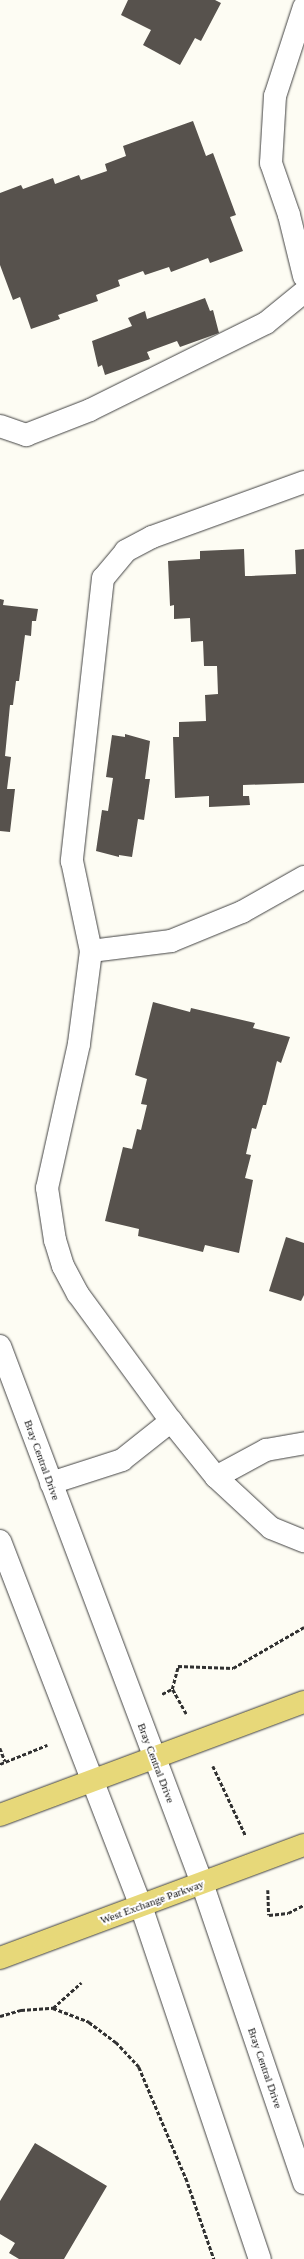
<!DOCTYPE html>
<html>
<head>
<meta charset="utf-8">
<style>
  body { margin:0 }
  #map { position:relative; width:304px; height:2259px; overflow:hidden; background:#fdfcf3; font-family:"Times New Roman",serif }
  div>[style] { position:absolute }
  .building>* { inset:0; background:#57524d }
  .path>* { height:2.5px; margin-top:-1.25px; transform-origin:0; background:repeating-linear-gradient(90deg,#313131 0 4px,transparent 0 6px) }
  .roads { filter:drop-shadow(0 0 1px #424242) drop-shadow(0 0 1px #424242) }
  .minor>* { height:22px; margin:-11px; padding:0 11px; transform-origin:11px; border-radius:11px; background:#fff }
  .major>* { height:22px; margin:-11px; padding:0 11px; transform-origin:11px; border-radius:11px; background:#e7d879 }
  span { translate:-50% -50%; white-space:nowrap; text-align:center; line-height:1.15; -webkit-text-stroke:4px #fff; paint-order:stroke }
  .street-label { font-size:11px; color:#0f0f0f }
</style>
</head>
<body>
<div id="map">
  <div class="building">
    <div style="clip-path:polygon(128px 0,215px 0,221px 3px,201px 41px,195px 38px,180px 65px,143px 45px,151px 30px,121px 15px)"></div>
    <div style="clip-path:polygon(193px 121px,206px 156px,213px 153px,236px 215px,230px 217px,243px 251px,210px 263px,208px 258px,171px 272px,169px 267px,145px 275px,143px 271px,118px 280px,120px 286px,96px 295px,98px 301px,58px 315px,60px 319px,31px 329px,20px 297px,13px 300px,0 265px,0 193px,21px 185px,23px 189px,53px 178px,55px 184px,79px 175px,81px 180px,107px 171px,105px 164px,126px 156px,123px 146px)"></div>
    <div style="clip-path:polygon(205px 298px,210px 311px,213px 310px,219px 333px,180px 347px,177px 341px,147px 352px,150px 359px,105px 375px,102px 365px,98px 367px,92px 341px,132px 326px,128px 318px,145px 311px,147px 319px)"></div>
    <div style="clip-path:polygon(244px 549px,245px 576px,251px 576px,296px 574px,295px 550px,304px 549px,304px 783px,243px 785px,243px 796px,249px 796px,250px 805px,209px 807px,209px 796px,175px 798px,173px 737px,179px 737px,179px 722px,206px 721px,205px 695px,218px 694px,217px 666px,204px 666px,203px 641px,191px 642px,190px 618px,174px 619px,174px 605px,170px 606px,168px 561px,200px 559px,200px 551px)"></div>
    <div style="clip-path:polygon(0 599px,4px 600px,3px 605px,38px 609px,36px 621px,32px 621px,31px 636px,25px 635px,19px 681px,16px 681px,13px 705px,10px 705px,5px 756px,11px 757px,7px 789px,15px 789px,10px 832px,0 831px)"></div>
    <div style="clip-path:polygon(125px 734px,150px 741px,145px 779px,150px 779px,144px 820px,138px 819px,132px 857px,119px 855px,119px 857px,96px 851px,102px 810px,108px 811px,113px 778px,106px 777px,112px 735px,125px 737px)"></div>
    <div style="clip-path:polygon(153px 1002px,190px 1012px,191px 1008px,255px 1023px,253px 1028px,290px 1037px,281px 1063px,277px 1061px,266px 1105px,263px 1105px,256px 1129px,252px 1128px,246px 1154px,251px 1155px,245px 1178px,253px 1180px,239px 1253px,205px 1245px,203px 1252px,138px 1236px,139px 1229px,105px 1221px,123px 1147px,132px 1149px,137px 1129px,141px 1130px,147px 1105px,141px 1104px,147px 1079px,135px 1075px)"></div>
    <div style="clip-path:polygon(286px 1237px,304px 1243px,304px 1295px,301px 1301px,269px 1291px)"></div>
    <div style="clip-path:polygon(35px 2143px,107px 2186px,64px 2259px,19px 2259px,9px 2253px,15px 2243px,0 2234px,0 2201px)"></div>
  </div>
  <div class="path">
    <div style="left:162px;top:1694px;width:11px;rotate:-27deg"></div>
    <div style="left:186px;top:1714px;width:29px;rotate:-119deg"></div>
    <div style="left:172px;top:1689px;width:24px;rotate:-75deg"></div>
    <div style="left:178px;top:1666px;width:55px;rotate:2.1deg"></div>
    <div style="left:233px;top:1668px;width:82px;rotate:-30deg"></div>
    <div style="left:0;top:1748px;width:14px;rotate:69deg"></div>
    <div style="left:0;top:1764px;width:51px;rotate:-22deg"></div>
    <div style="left:213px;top:1766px;width:77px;rotate:64.8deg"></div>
    <div style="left:268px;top:1890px;width:25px;rotate:88deg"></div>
    <div style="left:269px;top:1915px;width:19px;rotate:-6deg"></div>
    <div style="left:288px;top:1913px;width:18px;rotate:-27deg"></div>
    <div style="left:53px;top:2008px;width:39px;rotate:21deg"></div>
    <div style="left:89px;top:2022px;width:34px;rotate:37deg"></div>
    <div style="left:116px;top:2042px;width:34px;rotate:47deg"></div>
    <div style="left:139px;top:2067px;width:121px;rotate:67.1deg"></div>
    <div style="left:186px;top:2178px;width:86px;rotate:70.9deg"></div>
    <div style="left:0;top:2016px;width:22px;rotate:-16deg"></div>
    <div style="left:21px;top:2010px;width:32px;rotate:-4deg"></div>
    <div style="left:53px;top:2008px;width:38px;rotate:-42deg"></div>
  </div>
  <div class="roads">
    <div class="minor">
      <div style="left:304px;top:7px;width:94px;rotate:108deg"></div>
      <div style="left:275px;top:96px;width:67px;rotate:93.4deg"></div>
      <div style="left:271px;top:163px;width:55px;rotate:70.9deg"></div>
      <div style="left:289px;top:215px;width:63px;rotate:76.2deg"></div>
      <div style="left:0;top:426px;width:28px;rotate:19deg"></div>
      <div style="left:26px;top:435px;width:69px;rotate:-21.3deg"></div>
      <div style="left:90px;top:410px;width:196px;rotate:-26.3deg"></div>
      <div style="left:266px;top:323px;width:49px;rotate:-39.2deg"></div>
      <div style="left:304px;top:482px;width:162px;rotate:160.1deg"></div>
      <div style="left:152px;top:537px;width:30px;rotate:152deg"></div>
      <div style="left:126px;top:551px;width:35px;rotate:130deg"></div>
      <div style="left:103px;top:578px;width:285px;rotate:96.3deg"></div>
      <div style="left:72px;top:861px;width:92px;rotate:78.1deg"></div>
      <div style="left:91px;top:951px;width:94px;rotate:97.4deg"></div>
      <div style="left:79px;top:1044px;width:148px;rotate:102.5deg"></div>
      <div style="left:47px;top:1188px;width:53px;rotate:81.3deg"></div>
      <div style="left:55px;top:1240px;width:27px;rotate:73deg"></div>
      <div style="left:63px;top:1266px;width:32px;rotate:62deg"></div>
      <div style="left:78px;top:1294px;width:157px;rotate:53.8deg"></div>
      <div style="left:171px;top:1421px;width:72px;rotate:51.2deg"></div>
      <div style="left:216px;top:1477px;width:75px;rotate:42.8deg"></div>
      <div style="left:271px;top:1528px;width:35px;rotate:22deg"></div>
      <div style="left:91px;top:951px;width:81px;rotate:-7.1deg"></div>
      <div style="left:171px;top:941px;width:77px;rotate:-22.2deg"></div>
      <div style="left:242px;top:912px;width:71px;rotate:-29.4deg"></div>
      <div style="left:0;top:1346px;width:574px;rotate:69.39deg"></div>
      <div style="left:202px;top:1883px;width:317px;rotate:71.2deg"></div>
      <div style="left:216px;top:1477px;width:57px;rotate:-28.4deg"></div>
      <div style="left:266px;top:1450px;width:39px;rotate:-10deg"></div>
      <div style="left:51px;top:1483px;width:75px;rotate:-17.9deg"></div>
      <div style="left:122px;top:1460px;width:63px;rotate:-38.5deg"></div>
      <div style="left:0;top:1541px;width:391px;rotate:68.9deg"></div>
      <div style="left:141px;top:1906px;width:373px;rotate:71.4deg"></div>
    </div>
    <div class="major">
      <div style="left:0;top:1815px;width:324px;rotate:-20.4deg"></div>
      <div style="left:0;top:1958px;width:324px;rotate:-20.4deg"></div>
    </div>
  </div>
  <div class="street-label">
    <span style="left:42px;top:1460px;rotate:70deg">Bray Central Drive</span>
    <span style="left:156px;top:1763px;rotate:69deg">Bray Central Drive</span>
    <span style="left:152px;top:1902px;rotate:-20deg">West Exchange Parkway</span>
    <span style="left:265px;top:2068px;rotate:71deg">Bray Central Drive</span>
  </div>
</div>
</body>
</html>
